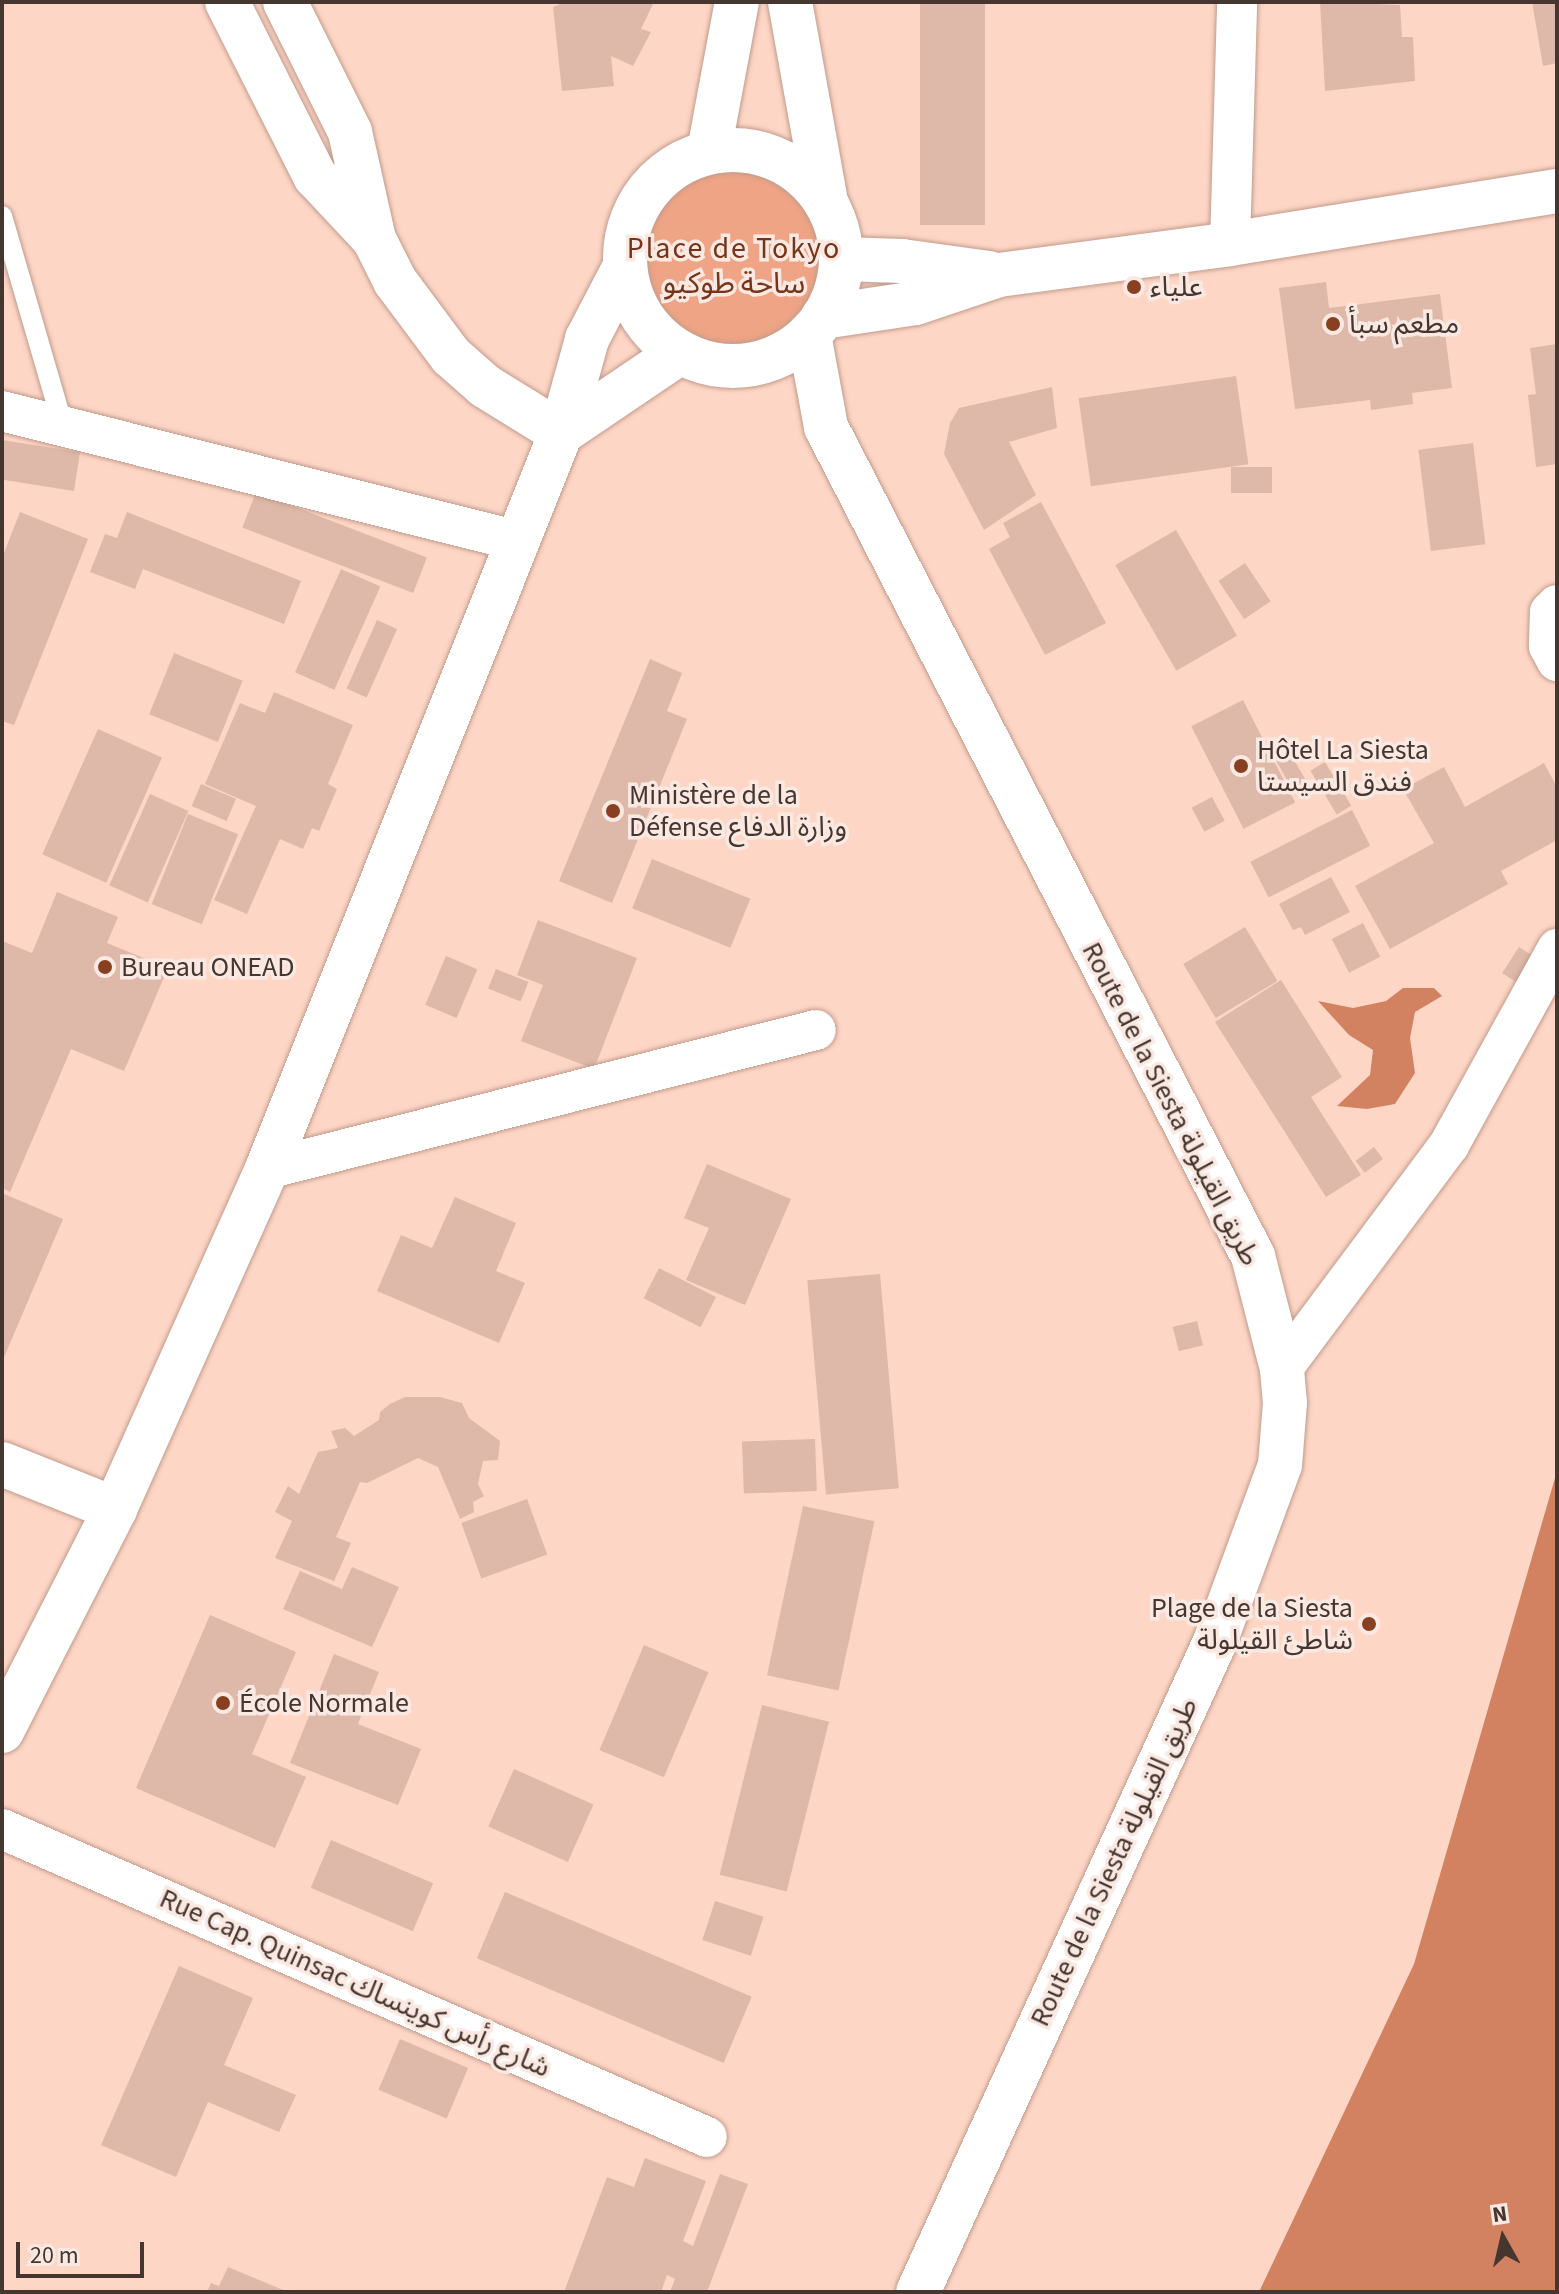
<!DOCTYPE html>
<html>
<head>
<meta charset="utf-8">
<style>
  body { margin:0 }
  #map { position:relative; width:1559px; height:2294px; overflow:hidden; background:#fed6c6; font-family:"Source Sans 3","Noto Sans Arabic",sans-serif }
  div>[style] { position:absolute }
  .green>* { inset:0; background:#eea485 }
  .round { border-radius:50% }
  .water>* { inset:0; background:#d28261 }
  .building>* { inset:0; background:#deb8a8; transform-origin:0 0 }
  .roads { filter:drop-shadow(0 0 2px #c19b8c) drop-shadow(0 0 2px #c19b8c) }
  .lane>* { height:20px; margin:-10px; padding:0 10px; transform-origin:10px; border-radius:10px; background:#fff }
  .street>* { height:40px; margin:-20px; padding:0 20px; transform-origin:20px; border-radius:20px; background:#fff }
  .secondary>* { height:44px; margin:-22px; padding:0 22px; transform-origin:22px; border-radius:22px; background:#fff }
  .secondary>.ring { margin:-22px; padding:0; box-sizing:content-box; background:none; border:44px solid #fff; border-radius:50% }
  .dots>* { width:22px; height:22px; translate:-50% -50%; box-sizing:border-box; border:4px solid #f9e9e2; border-radius:50% }
  span { translate:-50% -50%; white-space:nowrap; text-align:center; line-height:1.15; -webkit-text-stroke:7px #f9e9e2; paint-order:stroke }
  .poi-label { font-size:28px; color:#463630 }
  .left { translate:0 -50%; text-align:left }
  .right { translate:-100% -50%; text-align:right }
  .street-label { font-size:28px; color:#463630 }
  .neighbourhood-label { font-size:30px; color:#763518; letter-spacing:2px }
  .frame { position:absolute; inset:0; border:4px solid #463630; pointer-events:none }
  .north { position:absolute; left:1463px; top:2198px; width:80px; height:80px; -webkit-text-stroke:6px #f9e9e2; paint-order:stroke; rotate:352deg; font-size:22px; font-weight:700; line-height:32px; text-align:center; color:#463630 }
  .north::after { content:''; display:block; margin:auto; width:28px; height:36px; background:#463630; clip-path:polygon(50% 0,100% 100%,50% 72%,0 100%) }
  .scale { position:absolute; left:16px; top:2242px; width:128px; height:36px; box-sizing:border-box; border:4px solid #463630; border-top:0; padding-left:10px; font-size:24px; line-height:28px; white-space:nowrap; color:#463630; -webkit-text-stroke:6px #f9e9e2; paint-order:stroke }
</style>
</head>
<body>
<div id="map">
  <div class="green">
    <div class="round" style="left:642px;top:171px;width:178px;height:178px"></div>
  </div>
  <div class="water">
    <div style="clip-path:polygon(1403px 988px,1434px 988px,1442px 996px,1415px 1012px,1410px 1038px,1415px 1073px,1395px 1104px,1367px 1109px,1337px 1106px,1370px 1075px,1373px 1050px,1349px 1035px,1318px 1001px,1353px 1008px,1386px 1001px)"></div>
    <div style="clip-path:polygon(1557px 1471px,1557px 2292px,1259px 2292px,1414px 1964px)"></div>
  </div>
  <div class="building">
    <div style="clip-path:polygon(565px 2px,654px 2px,641px 29px,651px 32px,633px 66px,611px 56px,614px 86px,562px 91px,553px 7px)"></div>
    <div style="left:920px;top:2px;width:65px;height:223px"></div>
    <div style="clip-path:polygon(1320px 2px,1400px 5px,1402px 37px,1413px 37px,1415px 81px,1325px 91px)"></div>
    <div style="clip-path:polygon(1532px 2px,1557px 2px,1557px 63px,1543px 66px)"></div>
    <div style="clip-path:polygon(1326px 282px,1329px 308px,1440px 294px,1452px 388px,1412px 393px,1413px 404px,1371px 410px,1370px 400px,1295px 409px,1279px 288px)"></div>
    <div style="clip-path:polygon(1557px 344px,1557px 464px,1536px 467px,1528px 395px,1536px 394px,1530px 348px)"></div>
    <div style="left:1236px;top:376px;width:89px;height:159px;rotate:82deg"></div>
    <div style="clip-path:polygon(1052px 387px,1057px 428px,1009px 442px,1036px 495px,984px 530px,944px 454px,950px 423px,959px 408px)"></div>
    <div style="left:2px;top:440px;width:79px;height:39px;rotate:9deg"></div>
    <div style="left:1473px;top:443px;width:102px;height:55px;rotate:83deg"></div>
    <div style="left:1272px;top:467px;width:26px;height:41px;rotate:90deg"></div>
    <div style="left:256px;top:492px;width:183px;height:38px;rotate:21deg"></div>
    <div style="clip-path:polygon(1041px 502px,1106px 623px,1045px 655px,989px 549px,1010px 537px,1003px 523px)"></div>
    <div style="clip-path:polygon(20px 512px,88px 539px,14px 725px,2px 721px,2px 558px)"></div>
    <div style="clip-path:polygon(127px 512px,301px 581px,284px 624px,143px 569px,135px 589px,90px 572px,105px 534px,117px 538px)"></div>
    <div style="left:1176px;top:530px;width:122px;height:70px;rotate:60deg"></div>
    <div style="left:1245px;top:563px;width:46px;height:32px;rotate:56deg"></div>
    <div style="left:341px;top:569px;width:43px;height:113px;rotate:24deg"></div>
    <div style="left:377px;top:620px;width:22px;height:75px;rotate:24deg"></div>
    <div style="left:174px;top:653px;width:74px;height:66px;rotate:22deg"></div>
    <div style="clip-path:polygon(650px 659px,682px 673px,667px 711px,687px 719px,612px 903px,559px 881px)"></div>
    <div style="clip-path:polygon(274px 692px,353px 725px,328px 784px,337px 789px,319px 831px,312px 828px,303px 849px,280px 839px,247px 914px,214px 900px,256px 806px,205px 784px,240px 703px,265px 713px)"></div>
    <div style="left:1243px;top:700px;width:115px;height:58px;rotate:63deg"></div>
    <div style="left:98px;top:729px;width:70px;height:137px;rotate:24deg"></div>
    <div style="left:1290px;top:753px;width:39px;height:16px;rotate:60deg"></div>
    <div style="left:1325px;top:762px;width:51px;height:17px;rotate:59deg"></div>
    <div style="clip-path:polygon(1544px 763px,1557px 787px,1557px 840px,1501px 871px,1508px 884px,1390px 949px,1355px 886px,1434px 843px,1403px 789px,1444px 767px,1465px 807px)"></div>
    <div style="left:201px;top:784px;width:38px;height:24px;rotate:23deg"></div>
    <div style="left:150px;top:794px;width:42px;height:100px;rotate:24deg"></div>
    <div style="left:1212px;top:797px;width:27px;height:23px;rotate:62deg"></div>
    <div style="left:1352px;top:810px;width:40px;height:114px;rotate:63deg"></div>
    <div style="left:188px;top:814px;width:54px;height:97px;rotate:22deg"></div>
    <div style="left:652px;top:859px;width:106px;height:53px;rotate:22deg"></div>
    <div style="clip-path:polygon(1331px 877px,1350px 912px,1305px 935px,1301px 927px,1293px 930px,1279px 904px)"></div>
    <div style="clip-path:polygon(57px 892px,118px 917px,107px 943px,168px 968px,124px 1071px,71px 1049px,10px 1192px,2px 1188px,2px 941px,32px 953px)"></div>
    <div style="clip-path:polygon(538px 920px,637px 958px,594px 1069px,521px 1041px,543px 985px,517px 975px)"></div>
    <div style="left:1363px;top:923px;width:38px;height:35px;rotate:63deg"></div>
    <div style="left:1245px;top:927px;width:63px;height:72px;rotate:59deg"></div>
    <div style="left:1519px;top:947px;width:20px;height:31px;rotate:33deg"></div>
    <div style="left:446px;top:956px;width:34px;height:53px;rotate:23deg"></div>
    <div style="left:496px;top:969px;width:35px;height:21px;rotate:22deg"></div>
    <div style="clip-path:polygon(1281px 980px,1342px 1077px,1311px 1097px,1361px 1175px,1326px 1197px,1215px 1022px)"></div>
    <div style="left:1374px;top:1147px;width:15px;height:23px;rotate:53deg"></div>
    <div style="clip-path:polygon(707px 1164px,791px 1199px,745px 1305px,686px 1280px,709px 1228px,684px 1218px)"></div>
    <div style="clip-path:polygon(2px 1193px,63px 1219px,2px 1362px)"></div>
    <div style="clip-path:polygon(455px 1197px,516px 1223px,496px 1271px,525px 1283px,499px 1343px,377px 1291px,401px 1235px,432px 1248px)"></div>
    <div style="left:659px;top:1268px;width:64px;height:34px;rotate:27deg"></div>
    <div style="left:880px;top:1274px;width:215px;height:73px;rotate:85deg"></div>
    <div style="left:1197px;top:1321px;width:25px;height:25px;rotate:76deg"></div>
    <div style="clip-path:polygon(405px 1397px,440px 1397px,462px 1403px,469px 1418px,500px 1441px,498px 1460px,483px 1461px,478px 1484px,484px 1496px,473px 1502px,474px 1512px,460px 1519px,438px 1467px,418px 1458px,367px 1483px,360px 1482px,336px 1537px,351px 1543px,334px 1581px,275px 1558px,292px 1521px,275px 1512px,288px 1486px,299px 1494px,318px 1452px,338px 1448px,331px 1431px,345px 1428px,354px 1436px,379px 1420px,380px 1412px,390px 1404px)"></div>
    <div style="left:815px;top:1439px;width:52px;height:73px;rotate:88deg"></div>
    <div style="left:527px;top:1499px;width:59px;height:70px;rotate:70deg"></div>
    <div style="left:803px;top:1506px;width:73px;height:173px;rotate:12deg"></div>
    <div style="clip-path:polygon(352px 1567px,399px 1587px,372px 1647px,283px 1609px,300px 1571px,342px 1589px)"></div>
    <div style="clip-path:polygon(210px 1615px,296px 1652px,252px 1754px,306px 1777px,275px 1848px,136px 1788px)"></div>
    <div style="left:644px;top:1645px;width:70px;height:114px;rotate:23deg"></div>
    <div style="clip-path:polygon(334px 1654px,379px 1672px,358px 1724px,421px 1749px,398px 1805px,290px 1763px)"></div>
    <div style="left:762px;top:1705px;width:69px;height:175px;rotate:14deg"></div>
    <div style="left:514px;top:1769px;width:87px;height:63px;rotate:24deg"></div>
    <div style="left:331px;top:1840px;width:111px;height:52px;rotate:23deg"></div>
    <div style="left:505px;top:1892px;width:268px;height:72px;rotate:23deg"></div>
    <div style="left:715px;top:1901px;width:51px;height:41px;rotate:18deg"></div>
    <div style="clip-path:polygon(179px 1966px,253px 1998px,224px 2065px,296px 2095px,279px 2132px,208px 2102px,176px 2177px,101px 2145px)"></div>
    <div style="left:400px;top:2039px;width:74px;height:55px;rotate:23deg"></div>
    <div style="clip-path:polygon(645px 2158px,706px 2181px,683px 2241px,693px 2246px,720px 2174px,748px 2184px,707px 2292px,670px 2292px,675px 2279px,667px 2275px,661px 2292px,564px 2292px,607px 2177px,634px 2187px)"></div>
    <div style="clip-path:polygon(228px 2267px,288px 2292px,207px 2292px,211px 2283px,219px 2286px)"></div>
  </div>
  <div class="roads">
    <div class="lane">
      <div style="left:2px;top:216px;width:215px;rotate:73.8deg"></div>
    </div>
    <div class="street">
      <div style="left:1230px;top:244px;width:242px;rotate:-88.3deg"></div>
      <div style="left:2px;top:411px;width:528px;rotate:14.14deg"></div>
      <div style="left:1557px;top:605px;width:10px;rotate:135deg"></div>
      <div style="left:1550px;top:612px;width:34px;rotate:92deg"></div>
      <div style="left:1549px;top:646px;width:17px;rotate:62deg"></div>
      <div style="left:267px;top:1169px;width:566px;rotate:-14.21deg"></div>
      <div style="left:1282px;top:1369px;width:279px;rotate:-53.3deg"></div>
      <div style="left:1449px;top:1145px;width:224px;rotate:-61.1deg"></div>
      <div style="left:2px;top:1829px;width:769px;rotate:23.6deg"></div>
    </div>
    <div class="secondary">
      <div style="left:227px;top:2px;width:195px;rotate:63.2deg"></div>
      <div style="left:315px;top:176px;width:86px;rotate:46.9deg"></div>
      <div style="left:285px;top:2px;width:145px;rotate:63.4deg"></div>
      <div style="left:350px;top:132px;width:110px;rotate:77.4deg"></div>
      <div style="left:374px;top:239px;width:47px;rotate:63.4deg"></div>
      <div style="left:395px;top:281px;width:94px;rotate:53.3deg"></div>
      <div style="left:451px;top:356px;width:45px;rotate:41.4deg"></div>
      <div style="left:485px;top:386px;width:89px;rotate:31.7deg"></div>
      <div style="left:790px;top:2px;width:203px;rotate:79.8deg"></div>
      <div class="ring" style="left:625px;top:150px;width:172px;height:172px"></div>
      <div style="left:709px;top:151px;width:152px;rotate:-79.4deg"></div>
      <div style="left:842px;top:259px;width:60px;rotate:1.9deg"></div>
      <div style="left:902px;top:261px;width:88px;rotate:7.9deg"></div>
      <div style="left:823px;top:317px;width:94px;rotate:-8.6deg"></div>
      <div style="left:916px;top:303px;width:88px;rotate:-18.6deg"></div>
      <div style="left:999px;top:275px;width:233px;rotate:-7.6deg"></div>
      <div style="left:1230px;top:244px;width:331px;rotate:-9.2deg"></div>
      <div style="left:809px;top:335px;width:94px;rotate:79.5deg"></div>
      <div style="left:826px;top:427px;width:933px;rotate:62.75deg"></div>
      <div style="left:1253px;top:1256px;width:117px;rotate:75.6deg"></div>
      <div style="left:1282px;top:1369px;width:34px;rotate:85deg"></div>
      <div style="left:1285px;top:1403px;width:62px;rotate:94.6deg"></div>
      <div style="left:1280px;top:1465px;width:191px;rotate:110.2deg"></div>
      <div style="left:1214px;top:1644px;width:712px;rotate:114.55deg"></div>
      <div style="left:561px;top:433px;width:143px;rotate:-34.1deg"></div>
      <div style="left:2px;top:1464px;width:122px;rotate:21.7deg"></div>
      <div style="left:2px;top:1731px;width:249px;rotate:-63deg"></div>
      <div style="left:115px;top:1509px;width:372px;rotate:-65.9deg"></div>
      <div style="left:267px;top:1169px;width:793px;rotate:-68.23deg"></div>
      <div style="left:561px;top:433px;width:98px;rotate:-74.5deg"></div>
      <div style="left:587px;top:339px;width:80px;rotate:-62.5deg"></div>
    </div>
  </div>
  <div class="dots">
    <div style="left:1134px;top:287px;background:#884020"></div>
    <div style="left:1333px;top:324px;background:#884020"></div>
    <div style="left:1241px;top:766px;background:#884020"></div>
    <div style="left:613px;top:811px;background:#884020"></div>
    <div style="left:105px;top:967px;background:#884020"></div>
    <div style="left:1369px;top:1624px;background:#884020"></div>
    <div style="left:223px;top:1703px;background:#884020"></div>
  </div>
  <div class="poi-label">
    <span class="left" style="left:1150px;top:287px">علياء</span>
    <span class="left" style="left:1349px;top:324px">مطعم سبأ</span>
    <span class="left" style="left:1257px;top:766px">Hôtel La Siesta<br>فندق السيستا</span>
    <span class="left" style="left:629px;top:811px">Ministère de la<br>Défense وزارة الدفاع</span>
    <span class="left" style="left:121px;top:967px">Bureau ONEAD</span>
    <span class="right" style="left:1353px;top:1624px">Plage de la Siesta<br>شاطئ القيلولة</span>
    <span class="left" style="left:239px;top:1703px">École Normale</span>
  </div>
  <div class="street-label">
    <span style="left:1171px;top:1104px;rotate:63deg">Route de la Siesta طريق القيلولة</span>
    <span style="left:1114px;top:1862px;rotate:-65deg">Route de la Siesta طريق القيلولة</span>
    <span style="left:355px;top:1983px;rotate:24deg">Rue Cap. Quinsac شارع رأس كوينساك</span>
  </div>
  <div class="neighbourhood-label">
    <span style="left:734px;top:266px">Place de Tokyo<br>ساحة طوكيو</span>
  </div>
  <div class="frame"></div>
  <div class="north">N</div>
  <div class="scale">20 m</div>
</div>
</body>
</html>
